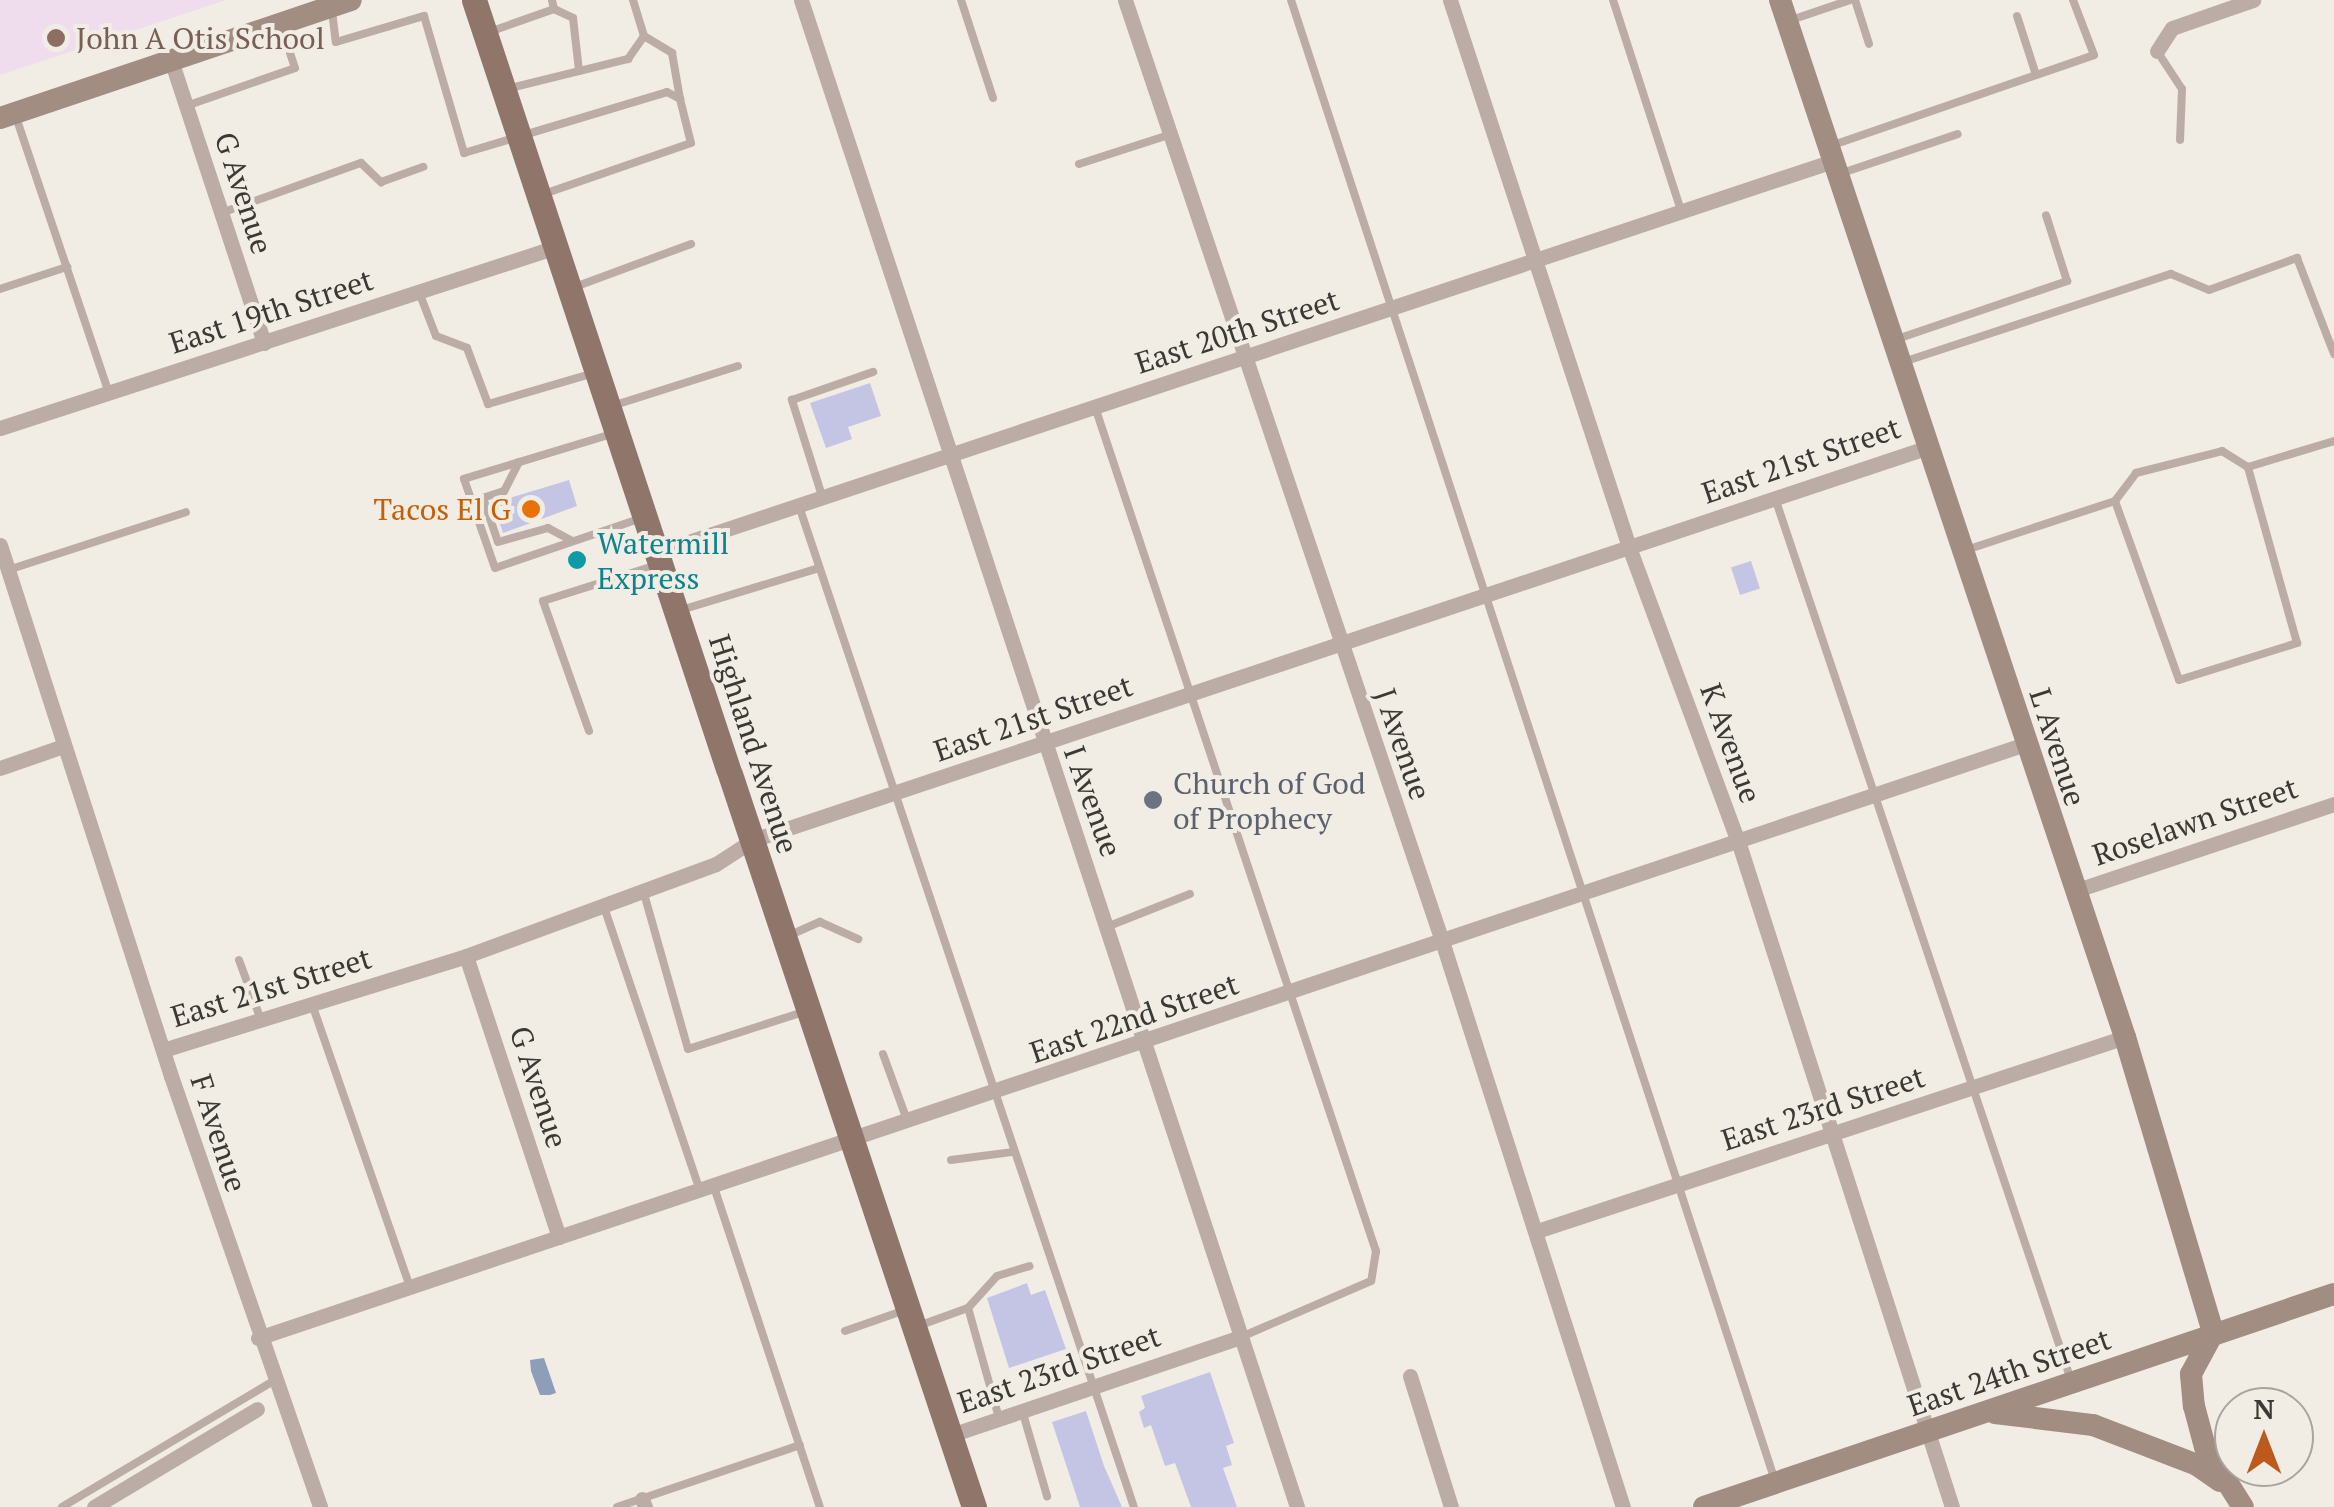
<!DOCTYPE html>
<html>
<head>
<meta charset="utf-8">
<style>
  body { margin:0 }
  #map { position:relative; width:2334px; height:1507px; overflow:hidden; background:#f1ede4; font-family:"PT Serif",serif }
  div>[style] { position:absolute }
  .education>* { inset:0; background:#efdded }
  .water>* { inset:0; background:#8d9eb8 }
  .building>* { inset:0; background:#c4c5e4; transform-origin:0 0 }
  .lane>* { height:8px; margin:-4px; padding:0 4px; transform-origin:4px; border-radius:4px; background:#bbaca6 }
  .street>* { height:15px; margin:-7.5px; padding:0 7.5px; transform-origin:7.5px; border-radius:7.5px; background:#bbaca6 }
  .secondary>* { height:22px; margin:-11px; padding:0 11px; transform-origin:11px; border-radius:11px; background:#a28d83 }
  .primary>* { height:25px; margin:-12.5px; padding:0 12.5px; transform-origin:12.5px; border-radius:12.5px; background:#90766a }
  .dots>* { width:28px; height:28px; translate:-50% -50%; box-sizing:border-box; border:5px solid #f1ede4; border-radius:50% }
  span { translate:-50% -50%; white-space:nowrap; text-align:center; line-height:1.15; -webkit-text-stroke:8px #f1ede4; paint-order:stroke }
  .education-label { font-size:30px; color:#785e54 }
  .left { translate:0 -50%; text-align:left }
  .street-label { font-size:30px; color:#3b3935 }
  .food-label { font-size:30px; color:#c56008 }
  .right { translate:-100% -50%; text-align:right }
  .culture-label { font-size:30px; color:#0d838f }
  .worship-label { font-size:30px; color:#5b616d }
  .north { position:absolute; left:2214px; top:1387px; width:100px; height:100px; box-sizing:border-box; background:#f1ede4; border:2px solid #a8a59e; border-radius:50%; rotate:0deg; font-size:28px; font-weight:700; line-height:40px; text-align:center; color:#3b3935 }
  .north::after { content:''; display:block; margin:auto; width:35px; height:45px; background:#bc591d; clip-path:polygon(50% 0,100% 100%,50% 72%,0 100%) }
</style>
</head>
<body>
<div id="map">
  <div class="education">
    <div style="clip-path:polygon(0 0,226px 0,0 75px)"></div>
  </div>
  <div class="water">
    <div style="clip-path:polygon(544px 1358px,556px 1393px,550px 1395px,540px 1395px,531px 1371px,530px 1360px)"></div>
  </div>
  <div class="building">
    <div style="clip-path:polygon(870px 383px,881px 416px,848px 427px,852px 439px,826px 448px,810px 403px)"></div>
    <div style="clip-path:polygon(569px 480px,577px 506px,503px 533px,493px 503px)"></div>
    <div style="left:1751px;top:561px;width:29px;height:21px;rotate:72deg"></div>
    <div style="clip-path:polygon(1027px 1283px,1031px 1295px,1045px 1290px,1066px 1349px,1009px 1368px,987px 1298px)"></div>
    <div style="clip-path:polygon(1210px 1372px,1234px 1443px,1226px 1446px,1232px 1465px,1223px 1468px,1237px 1507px,1191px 1507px,1175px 1463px,1165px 1466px,1151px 1425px,1144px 1428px,1139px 1412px,1145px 1408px,1141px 1396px)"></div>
    <div style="clip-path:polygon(1086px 1411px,1104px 1466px,1122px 1507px,1080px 1507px,1052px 1422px)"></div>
  </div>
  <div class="lane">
    <div style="left:961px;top:0;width:103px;rotate:71.9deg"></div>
    <div style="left:1291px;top:0;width:1555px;rotate:71.9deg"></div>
    <div style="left:1613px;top:0;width:221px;rotate:72.1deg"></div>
    <div style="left:1855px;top:0;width:46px;rotate:72.3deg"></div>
    <div style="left:554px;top:9px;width:21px;rotate:25deg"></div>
    <div style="left:573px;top:18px;width:53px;rotate:83.5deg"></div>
    <div style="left:332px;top:11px;width:31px;rotate:83deg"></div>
    <div style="left:336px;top:42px;width:92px;rotate:-16.5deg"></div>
    <div style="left:424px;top:16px;width:143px;rotate:73.7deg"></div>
    <div style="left:464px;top:153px;width:212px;rotate:-16.7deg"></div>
    <div style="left:667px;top:92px;width:15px;rotate:28deg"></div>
    <div style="left:680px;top:99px;width:45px;rotate:76deg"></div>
    <div style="left:691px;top:143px;width:159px;rotate:160.9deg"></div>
    <div style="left:2017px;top:16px;width:62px;rotate:72.1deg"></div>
    <div style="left:1791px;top:20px;width:62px;rotate:-18.7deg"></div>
    <div style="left:492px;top:31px;width:66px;rotate:-19.5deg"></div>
    <div style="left:554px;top:9px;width:9px;rotate:-103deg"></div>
    <div style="left:644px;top:36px;width:33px;rotate:31deg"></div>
    <div style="left:672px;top:53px;width:47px;rotate:80.1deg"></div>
    <div style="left:2157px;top:51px;width:45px;rotate:56.7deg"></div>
    <div style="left:2182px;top:89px;width:51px;rotate:92.2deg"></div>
    <div style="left:506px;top:89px;width:126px;rotate:-13.8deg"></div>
    <div style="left:628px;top:59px;width:28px;rotate:-55deg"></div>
    <div style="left:644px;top:36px;width:38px;rotate:-107deg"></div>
    <div style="left:186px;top:106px;width:115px;rotate:-19.2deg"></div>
    <div style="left:295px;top:68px;width:41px;rotate:-108.4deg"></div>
    <div style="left:16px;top:117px;width:291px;rotate:71.4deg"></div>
    <div style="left:1833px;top:145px;width:276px;rotate:-19deg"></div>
    <div style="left:2094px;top:55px;width:59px;rotate:-110.9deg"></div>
    <div style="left:1079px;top:164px;width:95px;rotate:-17.9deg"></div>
    <div style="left:1842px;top:173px;width:122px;rotate:-18.6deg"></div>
    <div style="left:221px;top:213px;width:149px;rotate:-19.7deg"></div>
    <div style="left:361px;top:163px;width:28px;rotate:44deg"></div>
    <div style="left:381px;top:182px;width:45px;rotate:-19.7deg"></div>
    <div style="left:572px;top:288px;width:127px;rotate:-20.3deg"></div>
    <div style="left:0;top:289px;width:71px;rotate:-18.2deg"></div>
    <div style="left:419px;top:292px;width:47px;rotate:68.9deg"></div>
    <div style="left:436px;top:336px;width:33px;rotate:21deg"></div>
    <div style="left:467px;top:348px;width:60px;rotate:69.4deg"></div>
    <div style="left:488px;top:404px;width:110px;rotate:-16.3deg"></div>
    <div style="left:1897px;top:339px;width:180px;rotate:-18.8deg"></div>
    <div style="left:2067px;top:281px;width:69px;rotate:-107.7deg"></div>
    <div style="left:1903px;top:362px;width:282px;rotate:-18.2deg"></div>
    <div style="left:2171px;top:274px;width:41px;rotate:22.8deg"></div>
    <div style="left:2209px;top:290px;width:94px;rotate:-20deg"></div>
    <div style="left:2297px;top:258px;width:103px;rotate:68.9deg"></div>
    <div style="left:615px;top:405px;width:129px;rotate:-17.6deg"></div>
    <div style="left:1095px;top:407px;width:890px;rotate:71.59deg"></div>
    <div style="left:1376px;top:1251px;width:30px;rotate:99deg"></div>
    <div style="left:1371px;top:1281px;width:139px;rotate:156.7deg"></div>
    <div style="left:615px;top:433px;width:158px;rotate:163.1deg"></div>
    <div style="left:464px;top:479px;width:94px;rotate:70.8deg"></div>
    <div style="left:495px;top:568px;width:155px;rotate:-18.8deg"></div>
    <div style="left:519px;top:462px;width:33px;rotate:117deg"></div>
    <div style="left:504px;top:491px;width:22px;rotate:162deg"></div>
    <div style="left:483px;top:498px;width:46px;rotate:71.2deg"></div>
    <div style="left:498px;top:542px;width:52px;rotate:-15.6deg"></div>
    <div style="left:548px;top:528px;width:27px;rotate:28deg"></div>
    <div style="left:822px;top:496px;width:101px;rotate:-107.4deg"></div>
    <div style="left:792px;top:400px;width:86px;rotate:-19.1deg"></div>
    <div style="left:1775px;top:498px;width:930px;rotate:71.45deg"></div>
    <div style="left:2115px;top:501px;width:35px;rotate:-53deg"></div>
    <div style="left:2136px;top:473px;width:89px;rotate:-14.3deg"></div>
    <div style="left:2222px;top:451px;width:31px;rotate:32deg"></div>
    <div style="left:799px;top:506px;width:1056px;rotate:71.5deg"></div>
    <div style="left:1966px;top:550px;width:157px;rotate:-18.2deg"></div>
    <div style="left:2115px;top:501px;width:190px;rotate:70.3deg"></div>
    <div style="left:2179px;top:680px;width:124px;rotate:-17.4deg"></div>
    <div style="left:2297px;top:643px;width:183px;rotate:-105.6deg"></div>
    <div style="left:2248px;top:467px;width:90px;rotate:-16.8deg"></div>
    <div style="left:8px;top:570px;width:187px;rotate:-18deg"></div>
    <div style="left:681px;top:610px;width:144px;rotate:-16.9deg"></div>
    <div style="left:589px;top:731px;width:138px;rotate:-109.5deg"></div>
    <div style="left:543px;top:601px;width:120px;rotate:-17.5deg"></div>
    <div style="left:643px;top:890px;width:165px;rotate:74.2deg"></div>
    <div style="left:688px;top:1049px;width:121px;rotate:-17.8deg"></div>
    <div style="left:603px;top:904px;width:300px;rotate:71.3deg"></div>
    <div style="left:1109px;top:926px;width:87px;rotate:-21.6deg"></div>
    <div style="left:788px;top:936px;width:35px;rotate:-24deg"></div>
    <div style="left:820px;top:922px;width:42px;rotate:24.1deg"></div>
    <div style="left:239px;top:960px;width:64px;rotate:69.9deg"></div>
    <div style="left:312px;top:1004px;width:299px;rotate:70.9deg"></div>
    <div style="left:883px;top:1054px;width:70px;rotate:70deg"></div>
    <div style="left:951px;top:1160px;width:63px;rotate:-7.4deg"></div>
    <div style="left:713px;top:1184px;width:340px;rotate:71.7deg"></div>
    <div style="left:918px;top:1326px;width:53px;rotate:-19.8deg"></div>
    <div style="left:845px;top:1331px;width:60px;rotate:-19.3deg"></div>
    <div style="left:1022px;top:1410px;width:90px;rotate:73.8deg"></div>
    <div style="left:999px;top:1418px;width:114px;rotate:-105.7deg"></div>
    <div style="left:968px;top:1308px;width:43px;rotate:-47.8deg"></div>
    <div style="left:997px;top:1276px;width:34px;rotate:-17deg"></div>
    <div style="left:62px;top:1507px;width:246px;rotate:-30.8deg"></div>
    <div style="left:617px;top:1507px;width:193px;rotate:-18.7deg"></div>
  </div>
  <div class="street">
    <div style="left:801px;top:0;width:1587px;rotate:71.78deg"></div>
    <div style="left:1125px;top:0;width:993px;rotate:71.38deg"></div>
    <div style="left:1442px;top:941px;width:594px;rotate:72.27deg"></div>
    <div style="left:1450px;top:0;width:576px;rotate:71.88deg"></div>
    <div style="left:1629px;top:547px;width:317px;rotate:69.7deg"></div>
    <div style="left:1739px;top:844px;width:696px;rotate:72.19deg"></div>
    <div style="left:2157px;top:51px;width:27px;rotate:-57deg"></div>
    <div style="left:2172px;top:28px;width:86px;rotate:-19.1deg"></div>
    <div style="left:171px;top:60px;width:298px;rotate:71.8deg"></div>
    <div style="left:0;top:428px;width:588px;rotate:-18.03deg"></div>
    <div style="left:0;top:545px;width:558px;rotate:72.15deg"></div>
    <div style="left:171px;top:1076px;width:456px;rotate:70.9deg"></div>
    <div style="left:658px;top:552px;width:1238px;rotate:-18.41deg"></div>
    <div style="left:0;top:768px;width:67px;rotate:-19.2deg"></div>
    <div style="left:2074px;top:891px;width:274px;rotate:-18.5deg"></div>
    <div style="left:466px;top:956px;width:296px;rotate:71.7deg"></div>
    <div style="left:163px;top:1050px;width:317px;rotate:-17.2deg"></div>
    <div style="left:466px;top:956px;width:266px;rotate:-20.2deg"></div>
    <div style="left:716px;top:864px;width:44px;rotate:-33deg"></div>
    <div style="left:753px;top:840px;width:1236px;rotate:-18.49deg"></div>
    <div style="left:1537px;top:1231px;width:619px;rotate:-18.26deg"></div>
    <div style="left:258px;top:1338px;width:1864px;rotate:-18.58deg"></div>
    <div style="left:1410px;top:1376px;width:137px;rotate:72.6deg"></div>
    <div style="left:951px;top:1435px;width:306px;rotate:-18.7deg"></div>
    <div style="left:642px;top:1499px;width:9px;rotate:69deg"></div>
    <div style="left:94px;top:1507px;width:190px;rotate:-31deg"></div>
  </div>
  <div class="secondary">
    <div style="left:1780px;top:0;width:1093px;rotate:71.6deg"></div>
    <div style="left:2125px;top:1037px;width:309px;rotate:73.4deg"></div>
    <div style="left:2213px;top:1333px;width:47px;rotate:118.2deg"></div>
    <div style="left:2191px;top:1374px;width:32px;rotate:85deg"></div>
    <div style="left:2194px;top:1406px;width:42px;rotate:75deg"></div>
    <div style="left:2205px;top:1447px;width:71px;rotate:57.7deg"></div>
    <div style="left:0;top:118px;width:370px;rotate:-18.6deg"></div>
    <div style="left:1995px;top:1413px;width:99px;rotate:7deg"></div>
    <div style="left:2093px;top:1425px;width:111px;rotate:21deg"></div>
    <div style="left:2197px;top:1465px;width:28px;rotate:35deg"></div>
    <div style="left:1704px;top:1507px;width:665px;rotate:-18.68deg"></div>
  </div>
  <div class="primary">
    <div style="left:474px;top:0;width:810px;rotate:71.72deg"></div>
    <div style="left:730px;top:774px;width:773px;rotate:71.59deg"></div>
  </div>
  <div class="dots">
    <div style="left:56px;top:38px;background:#8d6e63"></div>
    <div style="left:531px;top:509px;background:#e8710a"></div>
    <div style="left:577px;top:560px;background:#0f9aa8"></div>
    <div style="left:1153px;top:800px;background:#6b7280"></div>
  </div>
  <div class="education-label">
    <span class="left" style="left:76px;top:38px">John A Otis School</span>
  </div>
  <div class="street-label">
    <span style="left:244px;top:193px;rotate:72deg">G Avenue</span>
    <span style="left:271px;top:311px;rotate:-18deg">East 19th Street</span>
    <span style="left:1237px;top:331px;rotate:-18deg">East 20th Street</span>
    <span style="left:1801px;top:460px;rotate:-19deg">East 21st Street</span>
    <span style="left:1033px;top:718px;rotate:-19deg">East 21st Street</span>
    <span style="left:1731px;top:743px;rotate:70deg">K Avenue</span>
    <span style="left:754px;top:744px;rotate:72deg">Highland Avenue</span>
    <span style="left:1403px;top:744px;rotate:71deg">J Avenue</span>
    <span style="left:2058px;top:747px;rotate:72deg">L Avenue</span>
    <span style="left:1093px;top:801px;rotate:70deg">I Avenue</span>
    <span style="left:2195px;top:821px;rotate:-19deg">Roselawn Street</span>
    <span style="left:271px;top:987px;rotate:-17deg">East 21st Street</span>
    <span style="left:1134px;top:1018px;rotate:-19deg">East 22nd Street</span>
    <span style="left:539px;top:1087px;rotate:72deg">G Avenue</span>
    <span style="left:1823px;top:1108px;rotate:-18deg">East 23rd Street</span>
    <span style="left:219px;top:1133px;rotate:72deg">F Avenue</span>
    <span style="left:1059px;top:1369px;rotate:-19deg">East 23rd Street</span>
    <span style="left:2009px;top:1372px;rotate:-19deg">East 24th Street</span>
  </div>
  <div class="food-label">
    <span class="right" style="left:511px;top:509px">Tacos El G</span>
  </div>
  <div class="culture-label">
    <span class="left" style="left:597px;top:560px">Watermill<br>Express</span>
  </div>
  <div class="worship-label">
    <span class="left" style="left:1173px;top:800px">Church of God<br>of Prophecy</span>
  </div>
  <div class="north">N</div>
</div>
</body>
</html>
